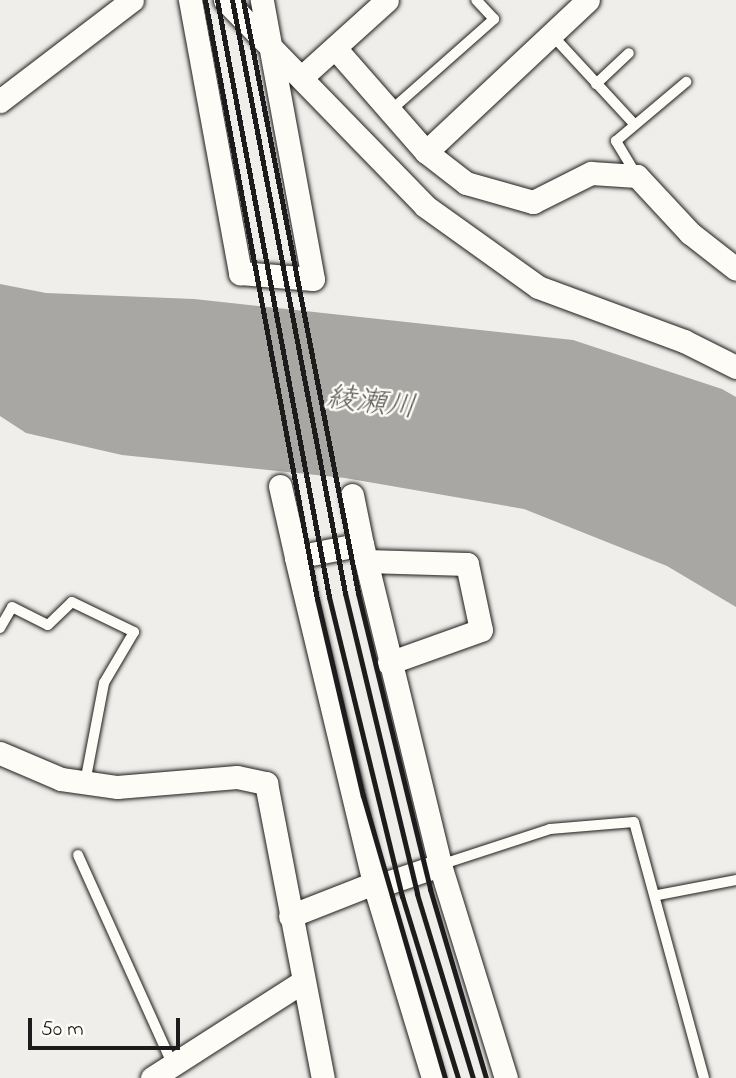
<!DOCTYPE html>
<html>
<head>
<meta charset="utf-8">
<style>
  body { margin:0 }
  #map { position:relative; width:736px; height:1078px; overflow:hidden; background:#f0eeea; font-family:"Indie Flower","Klee One",sans-serif }
  div>[style] { position:absolute }
  .water>* { inset:0; background:#a8a7a3 }
  .roads { filter:drop-shadow(0 0 2px #1c1c1c) drop-shadow(0 0 2px #1c1c1c) }
  .service>* { height:10px; margin:-5px; padding:0 5px; transform-origin:5px; border-radius:5px; background:#fdfcf7 }
  .minor>* { height:23px; margin:-11.5px; padding:0 11.5px; transform-origin:11.5px; border-radius:11.5px; background:#fdfcf7 }
  .rail>* { height:5px; margin:-2.5px; padding:0 2.5px; transform-origin:2.5px; border-radius:2.5px; background:#1c1c1c }
  span { translate:-50% -50%; white-space:nowrap; text-align:center; line-height:1.15; -webkit-text-stroke:5px #fdfcf7; paint-order:stroke }
  .water-label { font-size:30px; color:#5b5b59; font-style:italic }
  .scale { position:absolute; left:28px; top:1018px; width:152px; height:32px; box-sizing:border-box; border:4px solid #1c1c1c; border-top:0; padding-left:9px; font-size:21px; line-height:24px; white-space:nowrap; color:#1c1c1c; -webkit-text-stroke:5px #fdfcf7; paint-order:stroke }
</style>
</head>
<body>
<div id="map">
  <div class="water">
    <div style="clip-path:polygon(0 284px,46px 293px,194px 299px,573px 340px,722px 389px,736px 397px,736px 607px,667px 566px,524px 509px,345px 478px,122px 455px,26px 433px,0 416px)"></div>
  </div>
  <div class="roads">
    <div class="service">
      <div style="left:552px;top:35px;width:122px;rotate:47.3deg"></div>
      <div style="left:596px;top:84px;width:45px;rotate:-43.2deg"></div>
      <div style="left:390px;top:111px;width:139px;rotate:-41.5deg"></div>
      <div style="left:494px;top:19px;width:26px;rotate:-133deg"></div>
      <div style="left:637px;top:176px;width:41px;rotate:-121deg"></div>
      <div style="left:616px;top:141px;width:92px;rotate:-40.1deg"></div>
      <div style="left:0;top:628px;width:24px;rotate:-60deg"></div>
      <div style="left:12px;top:607px;width:40px;rotate:26.6deg"></div>
      <div style="left:48px;top:625px;width:33px;rotate:-44deg"></div>
      <div style="left:72px;top:602px;width:69px;rotate:25.8deg"></div>
      <div style="left:134px;top:632px;width:59px;rotate:120.5deg"></div>
      <div style="left:104px;top:683px;width:102px;rotate:100.8deg"></div>
      <div style="left:78px;top:855px;width:228px;rotate:65.7deg"></div>
      <div style="left:440px;top:865px;width:116px;rotate:-18.1deg"></div>
      <div style="left:550px;top:829px;width:84px;rotate:-4.8deg"></div>
      <div style="left:634px;top:822px;width:265px;rotate:74.7deg"></div>
      <div style="left:658px;top:895px;width:79px;rotate:-10.9deg"></div>
    </div>
    <div class="minor">
      <div style="left:190px;top:0;width:278px;rotate:79.6deg"></div>
      <div style="left:240px;top:273px;width:73px;rotate:4.7deg"></div>
      <div style="left:313px;top:279px;width:284px;rotate:-100.4deg"></div>
      <div style="left:225px;top:0;width:287px;rotate:45.8deg"></div>
      <div style="left:425px;top:206px;width:139px;rotate:35.6deg"></div>
      <div style="left:538px;top:287px;width:156px;rotate:20.3deg"></div>
      <div style="left:684px;top:341px;width:58px;rotate:26.6deg"></div>
      <div style="left:335px;top:48px;width:138px;rotate:48.8deg"></div>
      <div style="left:426px;top:152px;width:51px;rotate:37.8deg"></div>
      <div style="left:466px;top:183px;width:70px;rotate:15.8deg"></div>
      <div style="left:533px;top:202px;width:65px;rotate:-26.6deg"></div>
      <div style="left:591px;top:173px;width:46px;rotate:3.7deg"></div>
      <div style="left:637px;top:176px;width:78px;rotate:47.1deg"></div>
      <div style="left:690px;top:233px;width:58px;rotate:38deg"></div>
      <div style="left:303px;top:76px;width:113px;rotate:-42.1deg"></div>
      <div style="left:0;top:101px;width:166px;rotate:-37.4deg"></div>
      <div style="left:426px;top:152px;width:222px;rotate:-43.2deg"></div>
      <div style="left:280px;top:486px;width:73px;rotate:77.3deg"></div>
      <div style="left:352px;top:495px;width:50px;rotate:78.5deg"></div>
      <div style="left:366px;top:561px;width:101px;rotate:1.7deg"></div>
      <div style="left:467px;top:564px;width:67px;rotate:78deg"></div>
      <div style="left:481px;top:630px;width:98px;rotate:160.3deg"></div>
      <div style="left:0;top:753px;width:66px;rotate:23.1deg"></div>
      <div style="left:61px;top:779px;width:57px;rotate:8.1deg"></div>
      <div style="left:117px;top:787px;width:120px;rotate:-4.8deg"></div>
      <div style="left:237px;top:777px;width:30px;rotate:12deg"></div>
      <div style="left:266px;top:783px;width:300px;rotate:79.1deg"></div>
      <div style="left:375px;top:887px;width:69px;rotate:-18.7deg"></div>
      <div style="left:290px;top:916px;width:90px;rotate:-21.4deg"></div>
      <div style="left:152px;top:1078px;width:178px;rotate:-32.6deg"></div>
      <div style="left:433px;top:1078px;width:200px;rotate:-106.9deg"></div>
      <div style="left:375px;top:887px;width:339px;rotate:-103.5deg"></div>
      <div style="left:296px;top:557px;width:67px;rotate:-11.1deg"></div>
      <div style="left:362px;top:544px;width:330px;rotate:76.3deg"></div>
      <div style="left:440px;top:865px;width:223px;rotate:72.8deg"></div>
    </div>
  </div>
  <div class="rail">
    <div style="left:205px;top:0;width:609px;rotate:79.41deg"></div>
    <div style="left:317px;top:599px;width:202px;rotate:76.9deg"></div>
    <div style="left:363px;top:796px;width:294px;rotate:73.8deg"></div>
    <div style="left:217px;top:0;width:607px;rotate:79.37deg"></div>
    <div style="left:329px;top:597px;width:308px;rotate:76.3deg"></div>
    <div style="left:402px;top:896px;width:190px;rotate:72.9deg"></div>
    <div style="left:232px;top:0;width:604px;rotate:79.21deg"></div>
    <div style="left:345px;top:593px;width:309px;rotate:76.5deg"></div>
    <div style="left:417px;top:894px;width:192px;rotate:73.1deg"></div>
    <div style="left:243px;top:0;width:604px;rotate:79.02deg"></div>
    <div style="left:358px;top:593px;width:305px;rotate:76.3deg"></div>
    <div style="left:430px;top:889px;width:197px;rotate:73.5deg"></div>
  </div>
  <div class="water-label">
    <span style="left:371px;top:404px;rotate:7deg">綾瀬川</span>
  </div>
  <div class="scale">50 m</div>
</div>
</body>
</html>
